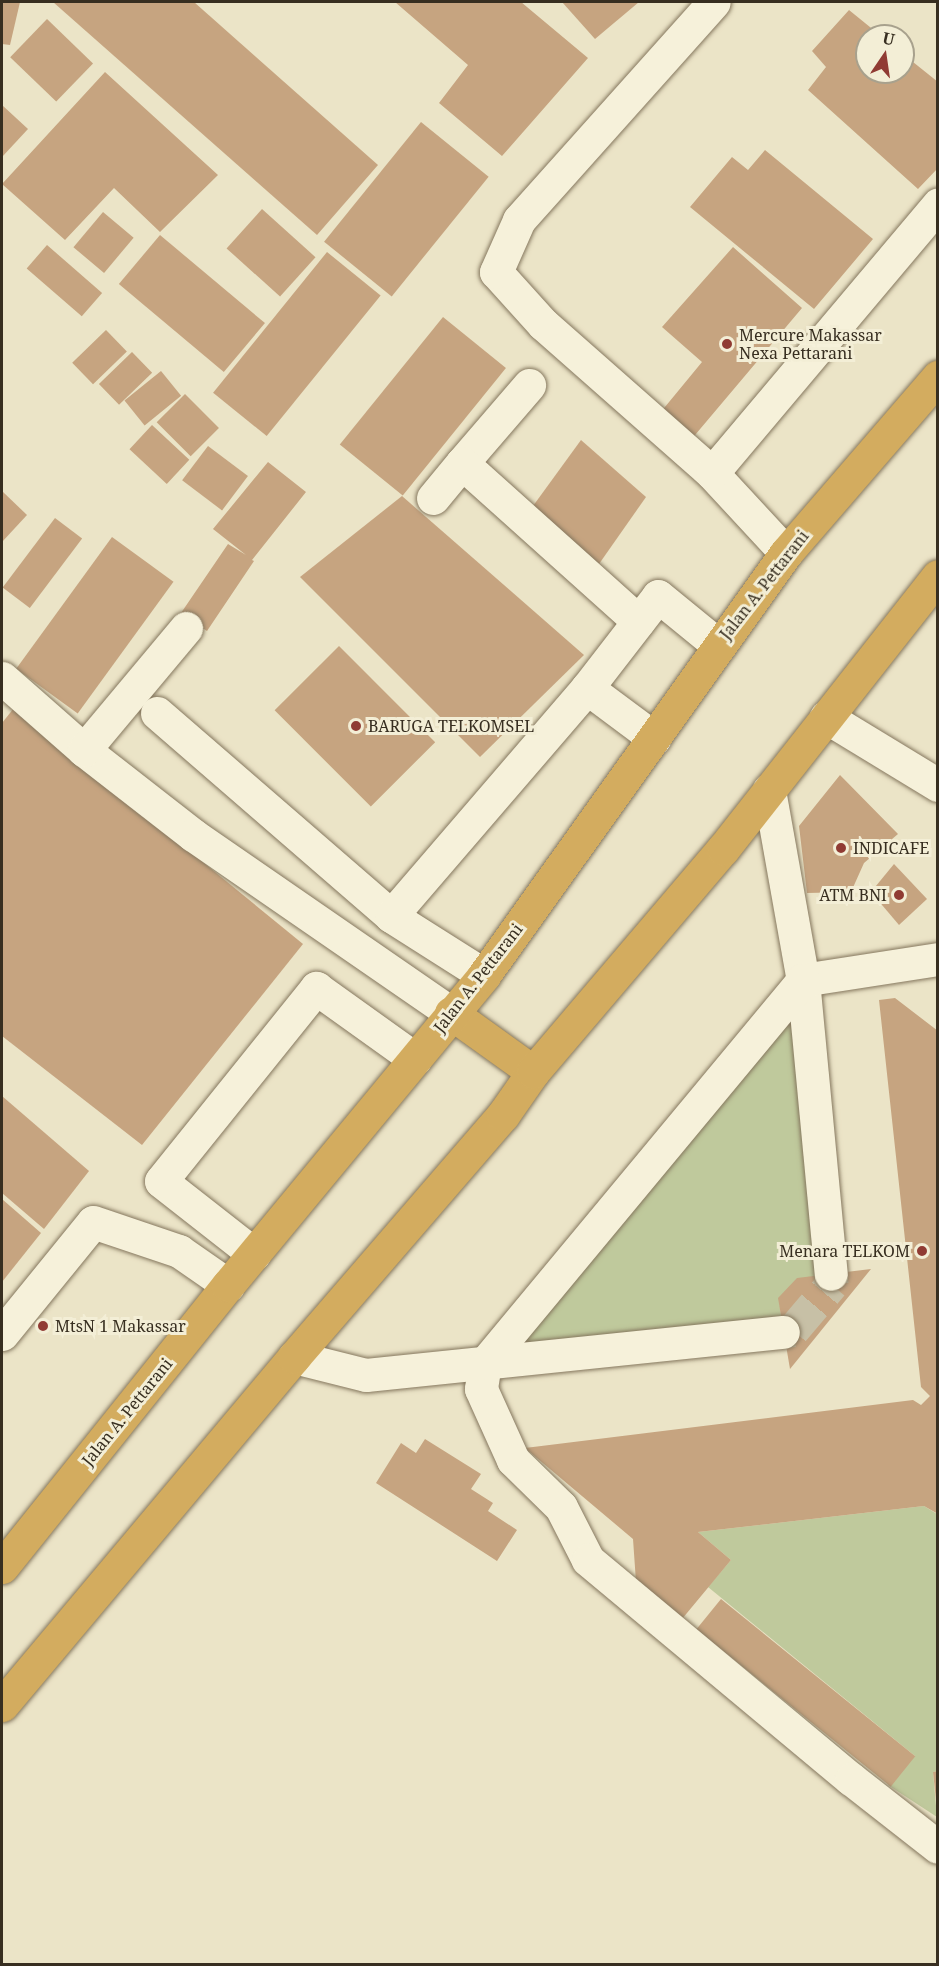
<!DOCTYPE html>
<html>
<head>
<meta charset="utf-8">
<style>
  body { margin:0 }
  #map { position:relative; width:939px; height:1966px; overflow:hidden; background:#ebe4c7; font-family:"Noto Serif",serif }
  div>[style] { position:absolute }
  .green>* { inset:0; background:#bfc99c }
  .building>* { inset:0; background:#c6a480; transform-origin:0 0 }
  .minor-tunnel>* { height:33px; margin-top:-16.5px; transform-origin:0; background:repeating-linear-gradient(90deg,#c7c0a6 0 33px,transparent 0 49px) }
  .roads { filter:drop-shadow(0 0 2px #85775e) drop-shadow(0 0 2px #85775e) }
  .minor>* { height:33px; margin:-16.5px; padding:0 16.5px; transform-origin:16.5px; border-radius:16.5px; background:#f6f1da }
  .highway>* { height:33px; margin:-16.5px; padding:0 16.5px; transform-origin:16.5px; border-radius:16.5px; background:#d3ac5f }
  .dots>* { width:16px; height:16px; translate:-50% -50%; box-sizing:border-box; border:3px solid #f3eed6; border-radius:50% }
  span { translate:-50% -50%; white-space:nowrap; text-align:center; line-height:1.15; -webkit-text-stroke:6px #f3eed6; paint-order:stroke }
  .poi-label { font-size:16px; color:#372e20 }
  .left { translate:0 -50%; text-align:left }
  .right { translate:-100% -50%; text-align:right }
  .street-label { font-size:16px; color:#372e20 }
  .frame { position:absolute; inset:0; border:3px solid #372e20; pointer-events:none }
  .north { position:absolute; left:855px; top:24px; width:60px; height:60px; box-sizing:border-box; background:#f3eed6; border:2px solid #a8a18d; border-radius:50%; rotate:13deg; font-size:16px; font-weight:700; line-height:24px; text-align:center; color:#372e20 }
  .north::after { content:''; display:block; margin:auto; width:21px; height:27px; background:#903b33; clip-path:polygon(50% 0,100% 100%,50% 72%,0 100%) }
</style>
</head>
<body>
<div id="map">
  <div class="green">
    <div style="clip-path:polygon(803px 980px,831px 1274px,779px 1298px,783px 1332px,485px 1363px)"></div>
    <div style="clip-path:polygon(924px 1506px,937px 1514px,938px 1771px,933px 1772px,937px 1817px,888px 1785px,915px 1756px,708px 1587px,731px 1560px,698px 1532px)"></div>
  </div>
  <div class="building">
    <div style="clip-path:polygon(2px 2px,20px 2px,10px 45px,2px 44px)"></div>
    <div style="clip-path:polygon(53px 2px,194px 2px,378px 165px,317px 235px)"></div>
    <div style="clip-path:polygon(395px 2px,521px 2px,588px 58px,502px 156px,439px 103px,468px 65px)"></div>
    <div style="clip-path:polygon(562px 2px,639px 2px,595px 39px)"></div>
    <div style="clip-path:polygon(849px 10px,881px 36px,867px 36px,867px 72px,903px 72px,903px 54px,938px 82px,938px 168px,918px 189px,808px 90px,826px 67px,812px 51px)"></div>
    <div style="left:47px;top:19px;width:64px;height:53px;rotate:44deg"></div>
    <div style="clip-path:polygon(105px 72px,218px 175px,160px 232px,114px 188px,65px 240px,2px 184px)"></div>
    <div style="clip-path:polygon(2px 105px,28px 129px,2px 157px)"></div>
    <div style="left:421px;top:122px;width:87px;height:154px;rotate:39deg"></div>
    <div style="clip-path:polygon(765px 150px,873px 239px,814px 309px,690px 207px,732px 157px,748px 170px)"></div>
    <div style="left:262px;top:209px;width:72px;height:53px;rotate:42deg"></div>
    <div style="left:103px;top:212px;width:40px;height:46px;rotate:40deg"></div>
    <div style="left:160px;top:235px;width:137px;height:64px;rotate:40deg"></div>
    <div style="left:47px;top:245px;width:73px;height:31px;rotate:41deg"></div>
    <div style="clip-path:polygon(733px 247px,802px 308px,690px 441px,660px 413px,702px 362px,662px 327px)"></div>
    <div style="left:327px;top:252px;width:69px;height:181px;rotate:39deg"></div>
    <div style="left:443px;top:317px;width:81px;height:164px;rotate:39deg"></div>
    <div style="left:106px;top:330px;width:30px;height:47px;rotate:46deg"></div>
    <div style="left:132px;top:352px;width:29px;height:46px;rotate:46deg"></div>
    <div style="left:161px;top:371px;width:32px;height:47px;rotate:51deg"></div>
    <div style="left:185px;top:394px;width:48px;height:40px;rotate:45deg"></div>
    <div style="left:152px;top:425px;width:51px;height:33px;rotate:43deg"></div>
    <div style="clip-path:polygon(581px 440px,646px 497px,599px 564px,533px 506px)"></div>
    <div style="left:208px;top:446px;width:50px;height:43px;rotate:37deg"></div>
    <div style="clip-path:polygon(268px 462px,306px 492px,252px 560px,254px 561px,207px 631px,181px 613px,228px 544px,246px 555px,213px 529px)"></div>
    <div style="clip-path:polygon(2px 491px,27px 515px,2px 542px)"></div>
    <div style="clip-path:polygon(402px 496px,584px 655px,480px 757px,300px 577px)"></div>
    <div style="left:55px;top:518px;width:34px;height:87px;rotate:37deg"></div>
    <div style="left:112px;top:537px;width:76px;height:163px;rotate:36deg"></div>
    <div style="left:339px;top:646px;width:136px;height:91px;rotate:45deg"></div>
    <div style="clip-path:polygon(14px 708px,303px 944px,142px 1145px,2px 1036px,2px 723px)"></div>
    <div style="clip-path:polygon(840px 775px,898px 834px,864px 863px,851px 892px,807px 893px,799px 826px)"></div>
    <div style="clip-path:polygon(894px 864px,927px 899px,899px 925px,871px 892px)"></div>
    <div style="clip-path:polygon(895px 998px,938px 1031px,938px 1514px,924px 1506px,698px 1532px,731px 1560px,682px 1619px,636px 1582px,633px 1539px,525px 1448px,913px 1400px,921px 1405px,930px 1396px,921px 1387px,879px 1000px)"></div>
    <div style="clip-path:polygon(2px 1096px,89px 1171px,44px 1229px,2px 1193px)"></div>
    <div style="clip-path:polygon(2px 1199px,41px 1233px,2px 1282px)"></div>
    <div style="clip-path:polygon(871px 1269px,790px 1369px,778px 1298px,797px 1278px)"></div>
    <div style="clip-path:polygon(425px 1439px,481px 1474px,471px 1489px,493px 1503px,488px 1511px,517px 1530px,497px 1561px,376px 1483px,401px 1443px,416px 1453px)"></div>
    <div style="left:721px;top:1599px;width:250px;height:39px;rotate:39deg"></div>
    <div style="clip-path:polygon(938px 1771px,938px 1800px,936px 1800px,933px 1772px)"></div>
  </div>
  <div class="minor-tunnel">
    <div style="left:783px;top:1332px;width:10px;rotate:-11deg"></div>
    <div style="left:793px;top:1330px;width:60px;rotate:-49.7deg"></div>
    <div style="left:832px;top:1284px;width:10px;rotate:-96deg"></div>
  </div>
  <div class="roads">
    <div class="minor">
      <div style="left:462px;top:463px;width:103px;rotate:-49.3deg"></div>
      <div style="left:712px;top:473px;width:225px;rotate:-138.6deg"></div>
      <div style="left:543px;top:324px;width:70px;rotate:-132.1deg"></div>
      <div style="left:496px;top:272px;width:57px;rotate:-66.1deg"></div>
      <div style="left:519px;top:220px;width:292px;rotate:-48.2deg"></div>
      <div style="left:433px;top:498px;width:45px;rotate:-50.4deg"></div>
      <div style="left:462px;top:463px;width:237px;rotate:41.9deg"></div>
      <div style="left:786px;top:553px;width:109px;rotate:-132.8deg"></div>
      <div style="left:712px;top:473px;width:351px;rotate:-49.9deg"></div>
      <div style="left:2px;top:678px;width:109px;rotate:41.3deg"></div>
      <div style="left:84px;top:750px;width:138px;rotate:37.9deg"></div>
      <div style="left:193px;top:835px;width:313px;rotate:34.6deg"></div>
      <div style="left:587px;top:688px;width:84px;rotate:36.7deg"></div>
      <div style="left:157px;top:713px;width:310px;rotate:40.9deg"></div>
      <div style="left:826px;top:717px;width:131px;rotate:31.3deg"></div>
      <div style="left:84px;top:750px;width:159px;rotate:-50.1deg"></div>
      <div style="left:769px;top:790px;width:193px;rotate:79.9deg"></div>
      <div style="left:803px;top:980px;width:295px;rotate:84.6deg"></div>
      <div style="left:938px;top:959px;width:137px;rotate:171.2deg"></div>
      <div style="left:803px;top:980px;width:498px;rotate:129.7deg"></div>
      <div style="left:485px;top:1363px;width:26px;rotate:99deg"></div>
      <div style="left:481px;top:1389px;width:78px;rotate:65.7deg"></div>
      <div style="left:513px;top:1460px;width:67px;rotate:44.4deg"></div>
      <div style="left:561px;top:1507px;width:59px;rotate:63deg"></div>
      <div style="left:588px;top:1560px;width:342px;rotate:39.8deg"></div>
      <div style="left:851px;top:1779px;width:110px;rotate:38deg"></div>
      <div style="left:484px;top:975px;width:110px;rotate:-147.6deg"></div>
      <div style="left:391px;top:916px;width:301px;rotate:-49.3deg"></div>
      <div style="left:587px;top:688px;width:116px;rotate:-52.3deg"></div>
      <div style="left:658px;top:596px;width:77px;rotate:39.2deg"></div>
      <div style="left:254px;top:1254px;width:118px;rotate:-141.9deg"></div>
      <div style="left:161px;top:1181px;width:248px;rotate:-51.2deg"></div>
      <div style="left:316px;top:988px;width:122px;rotate:35.6deg"></div>
      <div style="left:2px;top:1334px;width:144px;rotate:-50.9deg"></div>
      <div style="left:93px;top:1222px;width:91px;rotate:18.6deg"></div>
      <div style="left:179px;top:1251px;width:60px;rotate:34.8deg"></div>
      <div style="left:294px;top:1357px;width:74px;rotate:14deg"></div>
      <div style="left:366px;top:1375px;width:419px;rotate:-5.9deg"></div>
    </div>
    <div class="highway">
      <div style="left:451px;top:1013px;width:101px;rotate:35.7deg"></div>
      <div style="left:2px;top:1567px;width:361px;rotate:-51.3deg"></div>
      <div style="left:228px;top:1285px;width:402px;rotate:-50.4deg"></div>
      <div style="left:484px;top:975px;width:519px;rotate:-54.41deg"></div>
      <div style="left:786px;top:553px;width:233px;rotate:-49.2deg"></div>
      <div style="left:2px;top:1705px;width:454px;rotate:-50deg"></div>
      <div style="left:294px;top:1357px;width:320px;rotate:-49.2deg"></div>
      <div style="left:503px;top:1115px;width:52px;rotate:-55.1deg"></div>
      <div style="left:533px;top:1072px;width:293px;rotate:-49.6deg"></div>
      <div style="left:723px;top:849px;width:347px;rotate:-51.8deg"></div>
    </div>
  </div>
  <div class="dots">
    <div style="left:727px;top:344px;background:#903b33"></div>
    <div style="left:356px;top:726px;background:#903b33"></div>
    <div style="left:841px;top:848px;background:#903b33"></div>
    <div style="left:899px;top:895px;background:#903b33"></div>
    <div style="left:922px;top:1251px;background:#903b33"></div>
    <div style="left:43px;top:1326px;background:#903b33"></div>
  </div>
  <div class="poi-label">
    <span class="left" style="left:739px;top:344px">Mercure Makassar<br>Nexa Pettarani</span>
    <span class="left" style="left:368px;top:726px">BARUGA TELKOMSEL</span>
    <span class="left" style="left:853px;top:848px">INDICAFE</span>
    <span class="right" style="left:887px;top:895px">ATM BNI</span>
    <span class="right" style="left:910px;top:1251px">Menara TELKOM</span>
    <span class="left" style="left:55px;top:1326px">MtsN 1 Makassar</span>
  </div>
  <div class="street-label">
    <span style="left:764px;top:585px;rotate:-52deg">Jalan A. Pettarani</span>
    <span style="left:478px;top:978px;rotate:-52deg">Jalan A. Pettarani</span>
    <span style="left:127px;top:1412px;rotate:-51deg">Jalan A. Pettarani</span>
  </div>
  <div class="frame"></div>
  <div class="north">U</div>
</div>
</body>
</html>
